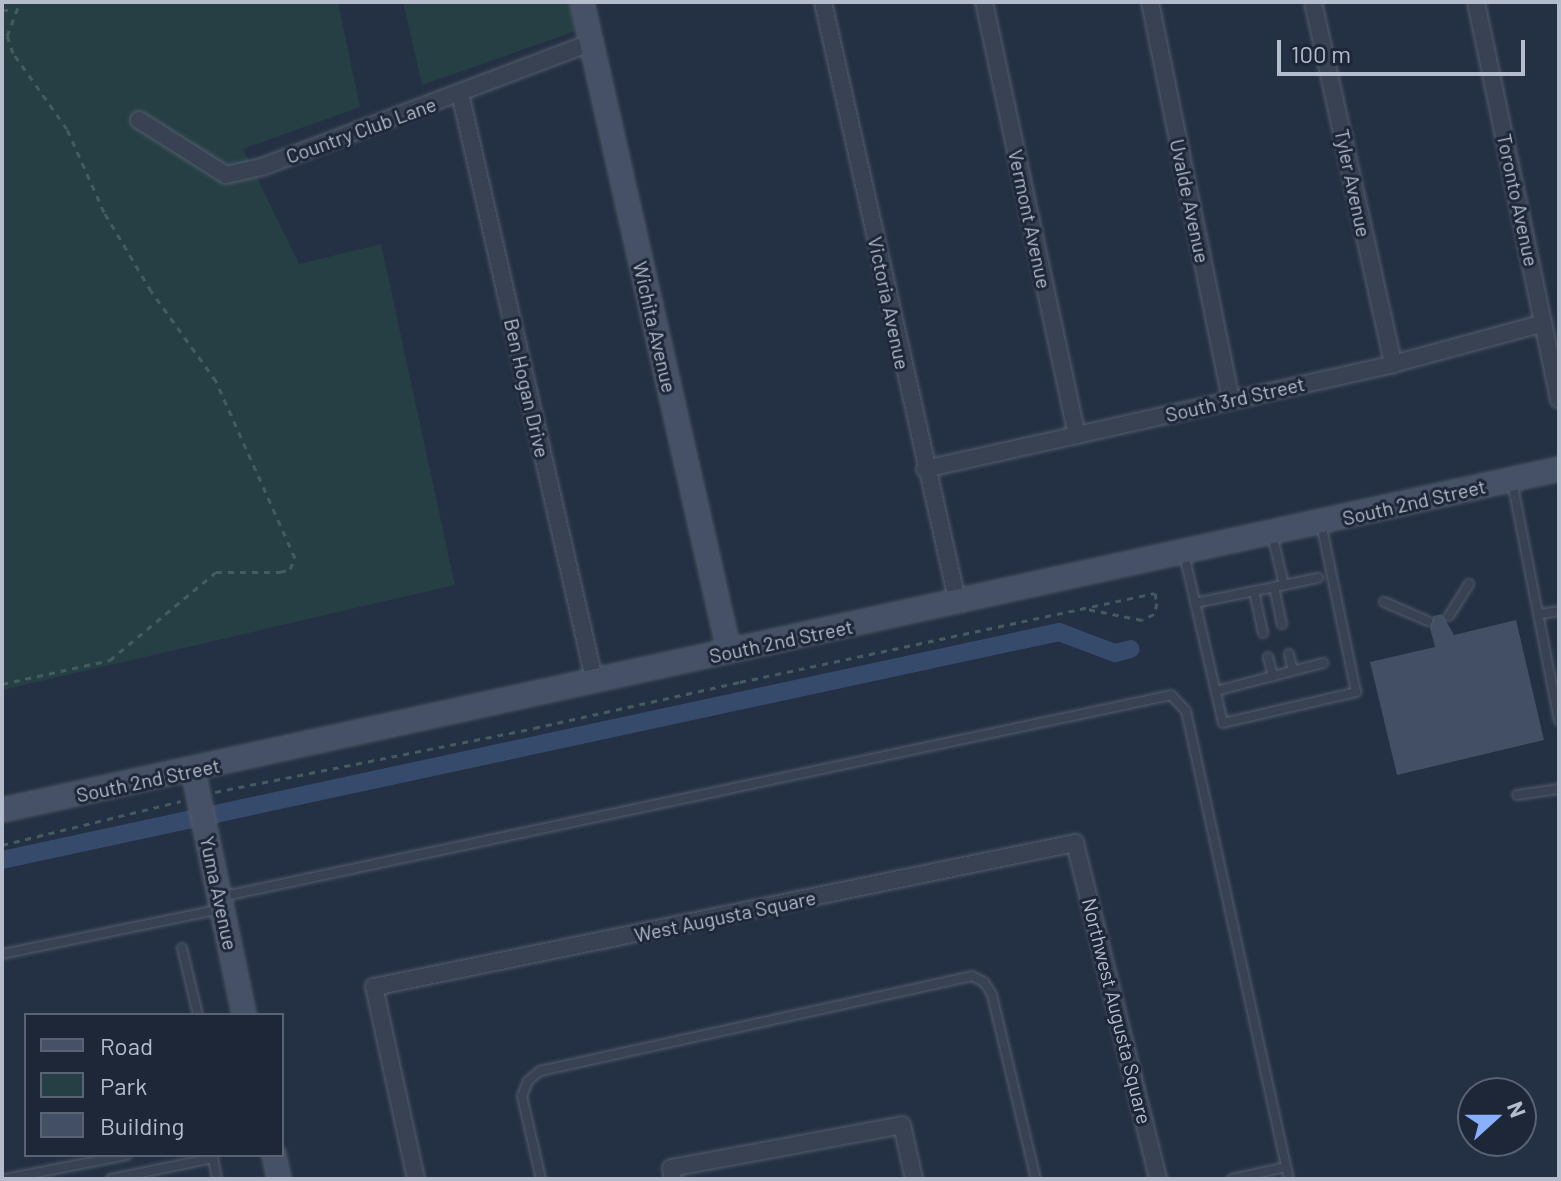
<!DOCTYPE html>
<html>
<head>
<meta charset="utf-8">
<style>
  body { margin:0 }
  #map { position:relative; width:1561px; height:1181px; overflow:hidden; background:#243043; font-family:Barlow,sans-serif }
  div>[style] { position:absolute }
  .green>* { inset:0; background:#263f44 }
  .canal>* { height:18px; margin:-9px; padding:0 9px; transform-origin:9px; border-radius:9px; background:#364a6b }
  .building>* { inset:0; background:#424f65 }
  .path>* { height:3px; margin-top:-1.5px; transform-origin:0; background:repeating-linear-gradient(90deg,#445c60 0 6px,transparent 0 12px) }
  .roads { filter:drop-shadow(0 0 2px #535d6c) drop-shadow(0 0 2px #535d6c) }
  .lane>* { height:8px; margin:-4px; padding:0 4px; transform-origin:4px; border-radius:4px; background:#384252 }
  .street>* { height:16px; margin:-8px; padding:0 8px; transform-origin:8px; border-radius:8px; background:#384252 }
  .secondary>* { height:22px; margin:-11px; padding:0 11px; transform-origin:11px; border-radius:11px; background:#465066 }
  span { translate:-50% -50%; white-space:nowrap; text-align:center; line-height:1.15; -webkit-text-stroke:6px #1d2738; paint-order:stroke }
  .street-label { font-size:20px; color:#b5bdcc }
  .frame { position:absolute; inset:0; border:4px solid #b5bdcc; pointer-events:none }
  .legend { position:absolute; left:24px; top:1013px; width:260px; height:144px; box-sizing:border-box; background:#1d2738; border:2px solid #5a6373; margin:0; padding:10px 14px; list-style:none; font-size:24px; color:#b5bdcc }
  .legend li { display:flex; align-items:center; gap:16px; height:40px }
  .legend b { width:40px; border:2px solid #5a6373 }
  .north { position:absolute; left:1457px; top:1077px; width:80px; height:80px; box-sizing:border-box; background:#1d2738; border:2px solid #5a6373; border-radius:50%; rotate:69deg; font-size:22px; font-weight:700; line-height:32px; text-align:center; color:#b5bdcc }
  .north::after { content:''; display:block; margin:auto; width:28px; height:36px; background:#88b0ff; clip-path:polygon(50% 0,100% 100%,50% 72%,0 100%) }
  .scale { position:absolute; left:1277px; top:40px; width:248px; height:36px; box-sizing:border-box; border:4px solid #b5bdcc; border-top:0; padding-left:10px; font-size:24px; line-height:28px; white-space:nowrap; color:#b5bdcc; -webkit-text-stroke:6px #1d2738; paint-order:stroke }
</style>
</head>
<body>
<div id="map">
  <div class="green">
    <div style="clip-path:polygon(2px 2px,338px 2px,360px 107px,243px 149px,299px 264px,381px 244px,455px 585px,2px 690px)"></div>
    <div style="clip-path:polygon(403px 2px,569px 2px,576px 31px,422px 85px)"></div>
  </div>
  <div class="canal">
    <div style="left:2px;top:860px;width:1081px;rotate:-12.17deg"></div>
    <div style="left:1059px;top:632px;width:60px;rotate:20.6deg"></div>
    <div style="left:1115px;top:653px;width:16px;rotate:-14deg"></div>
  </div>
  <div class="building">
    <div style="clip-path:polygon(1442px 614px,1454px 635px,1516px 620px,1544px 740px,1397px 775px,1370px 662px,1435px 647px,1430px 628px,1433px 616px)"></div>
  </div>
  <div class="path">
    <div style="left:2px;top:10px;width:12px"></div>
    <div style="left:2px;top:684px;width:111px;rotate:-12.5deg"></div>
    <div style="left:110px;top:660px;width:138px;rotate:-39.7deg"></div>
    <div style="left:216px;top:572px;width:64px"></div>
    <div style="left:280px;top:572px;width:10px;rotate:-17deg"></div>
    <div style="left:290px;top:569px;width:12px;rotate:-66deg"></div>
    <div style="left:295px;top:558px;width:194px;rotate:-114.1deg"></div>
    <div style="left:216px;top:381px;width:111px;rotate:-125.8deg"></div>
    <div style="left:151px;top:291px;width:92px;rotate:-120.7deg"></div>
    <div style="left:104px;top:212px;width:91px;rotate:-114deg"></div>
    <div style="left:67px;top:129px;width:93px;rotate:-125.4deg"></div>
    <div style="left:13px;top:53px;width:18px;rotate:-109deg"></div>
    <div style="left:7px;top:36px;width:36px;rotate:-69deg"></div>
    <div style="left:215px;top:792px;width:325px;rotate:-11.3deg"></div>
    <div style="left:534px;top:728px;width:211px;rotate:-12.6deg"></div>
    <div style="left:740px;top:682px;width:424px;rotate:-12.1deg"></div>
    <div style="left:1155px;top:593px;width:10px;rotate:79deg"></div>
    <div style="left:1157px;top:603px;width:11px;rotate:105deg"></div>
    <div style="left:1154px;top:614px;width:13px;rotate:153deg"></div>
    <div style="left:1142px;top:620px;width:61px;rotate:-168.7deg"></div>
    <div style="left:2px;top:845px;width:184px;rotate:-13.8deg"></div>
  </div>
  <div class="roads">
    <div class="lane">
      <div style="left:1512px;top:481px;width:244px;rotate:78.9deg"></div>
      <div style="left:1184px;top:554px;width:173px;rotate:77deg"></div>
      <div style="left:1223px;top:723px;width:137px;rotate:-13.1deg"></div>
      <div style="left:1356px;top:692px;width:173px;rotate:-101.7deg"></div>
      <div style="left:1284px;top:585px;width:35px;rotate:-12deg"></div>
      <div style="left:1274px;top:587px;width:38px;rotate:78deg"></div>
      <div style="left:1254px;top:591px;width:43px;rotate:77.9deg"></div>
      <div style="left:1384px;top:602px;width:48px;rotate:23.4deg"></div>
      <div style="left:1195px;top:603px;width:91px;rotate:-11.4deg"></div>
      <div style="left:1284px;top:585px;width:52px;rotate:-103.2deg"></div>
      <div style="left:1540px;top:614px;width:19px;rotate:-9deg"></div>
      <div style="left:1449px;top:616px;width:38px;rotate:-58deg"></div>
      <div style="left:1289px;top:654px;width:17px;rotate:77deg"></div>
      <div style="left:1268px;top:657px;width:20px;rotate:75deg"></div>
      <div style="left:1216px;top:691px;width:111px;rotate:-14.7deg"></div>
      <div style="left:1517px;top:795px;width:42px;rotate:-8.1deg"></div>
      <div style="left:220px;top:897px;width:972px;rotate:-11.99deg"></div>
      <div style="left:1171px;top:695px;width:22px;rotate:47deg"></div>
      <div style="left:1186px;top:711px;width:479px;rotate:77.6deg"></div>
      <div style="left:182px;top:948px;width:69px;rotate:76.6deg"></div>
      <div style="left:2px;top:954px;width:224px;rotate:-11.6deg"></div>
      <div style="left:5px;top:1179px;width:124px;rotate:-11.1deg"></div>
      <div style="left:111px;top:1179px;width:104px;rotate:-11.6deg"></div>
      <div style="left:213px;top:1158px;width:21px;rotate:79deg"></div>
      <div style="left:541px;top:1179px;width:85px;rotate:-102.9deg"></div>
      <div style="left:522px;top:1096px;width:16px;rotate:-68deg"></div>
      <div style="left:528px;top:1081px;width:16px;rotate:-40deg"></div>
      <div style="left:540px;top:1071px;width:442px;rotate:-12.4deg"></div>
      <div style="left:972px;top:976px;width:13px;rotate:27deg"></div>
      <div style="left:984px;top:982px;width:15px;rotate:58deg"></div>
      <div style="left:992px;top:995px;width:189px;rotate:76.6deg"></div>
      <div style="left:1232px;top:1179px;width:55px;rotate:-12.5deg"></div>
    </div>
    <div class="street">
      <div style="left:823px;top:2px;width:617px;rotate:77.36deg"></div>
      <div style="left:984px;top:2px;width:443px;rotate:77.9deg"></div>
      <div style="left:1150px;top:2px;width:405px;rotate:78.5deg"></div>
      <div style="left:1313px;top:2px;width:371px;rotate:77.5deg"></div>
      <div style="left:1476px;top:2px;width:406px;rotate:78.2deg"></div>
      <div style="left:460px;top:93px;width:605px;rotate:77.11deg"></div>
      <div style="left:139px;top:120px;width:103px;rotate:32.3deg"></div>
      <div style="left:226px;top:175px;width:37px;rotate:-13deg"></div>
      <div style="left:262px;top:167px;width:351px;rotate:-20.7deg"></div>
      <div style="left:925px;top:469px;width:480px;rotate:-12.6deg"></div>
      <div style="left:1393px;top:364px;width:156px;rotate:-15.2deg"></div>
      <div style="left:416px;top:1179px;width:197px;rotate:-102.3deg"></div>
      <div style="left:374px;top:987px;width:716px;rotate:-11.61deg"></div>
      <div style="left:1075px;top:843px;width:346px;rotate:76.1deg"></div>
      <div style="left:673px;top:1179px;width:11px;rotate:-100deg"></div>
      <div style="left:671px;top:1168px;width:235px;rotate:-10.5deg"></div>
      <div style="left:902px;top:1125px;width:55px;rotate:77.5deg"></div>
    </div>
    <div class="secondary">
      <div style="left:582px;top:2px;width:665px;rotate:77.24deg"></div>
      <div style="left:193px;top:770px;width:250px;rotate:78.2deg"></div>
      <div style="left:2px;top:810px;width:1594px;rotate:-12.35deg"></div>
      <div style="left:274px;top:1155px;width:25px;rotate:78deg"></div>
    </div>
  </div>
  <div class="street-label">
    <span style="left:361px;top:130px;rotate:-20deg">Country Club Lane</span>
    <span style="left:1353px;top:183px;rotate:78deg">Tyler Avenue</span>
    <span style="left:1518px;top:200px;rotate:78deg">Toronto Avenue</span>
    <span style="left:1190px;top:201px;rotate:78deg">Uvalde Avenue</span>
    <span style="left:1030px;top:219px;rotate:78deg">Vermont Avenue</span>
    <span style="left:889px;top:303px;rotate:78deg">Victoria Avenue</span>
    <span style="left:655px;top:327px;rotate:77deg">Wichita Avenue</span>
    <span style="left:527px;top:388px;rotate:77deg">Ben Hogan Drive</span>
    <span style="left:1235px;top:399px;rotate:-13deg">South 3rd Street</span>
    <span style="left:1414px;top:502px;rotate:-13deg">South 2nd Street</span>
    <span style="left:781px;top:641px;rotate:-12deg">South 2nd Street</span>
    <span style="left:148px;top:780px;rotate:-12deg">South 2nd Street</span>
    <span style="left:219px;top:893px;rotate:78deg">Yuma Avenue</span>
    <span style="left:725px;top:916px;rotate:-12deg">West Augusta Square</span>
    <span style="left:1117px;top:1011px;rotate:76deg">Northwest Augusta Square</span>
  </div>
  <div class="frame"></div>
  <ul class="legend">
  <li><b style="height:10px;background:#465066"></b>Road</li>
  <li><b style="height:22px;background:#263f44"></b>Park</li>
  <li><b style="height:22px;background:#424f65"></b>Building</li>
  </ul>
  <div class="north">N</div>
  <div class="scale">100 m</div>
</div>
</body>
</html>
